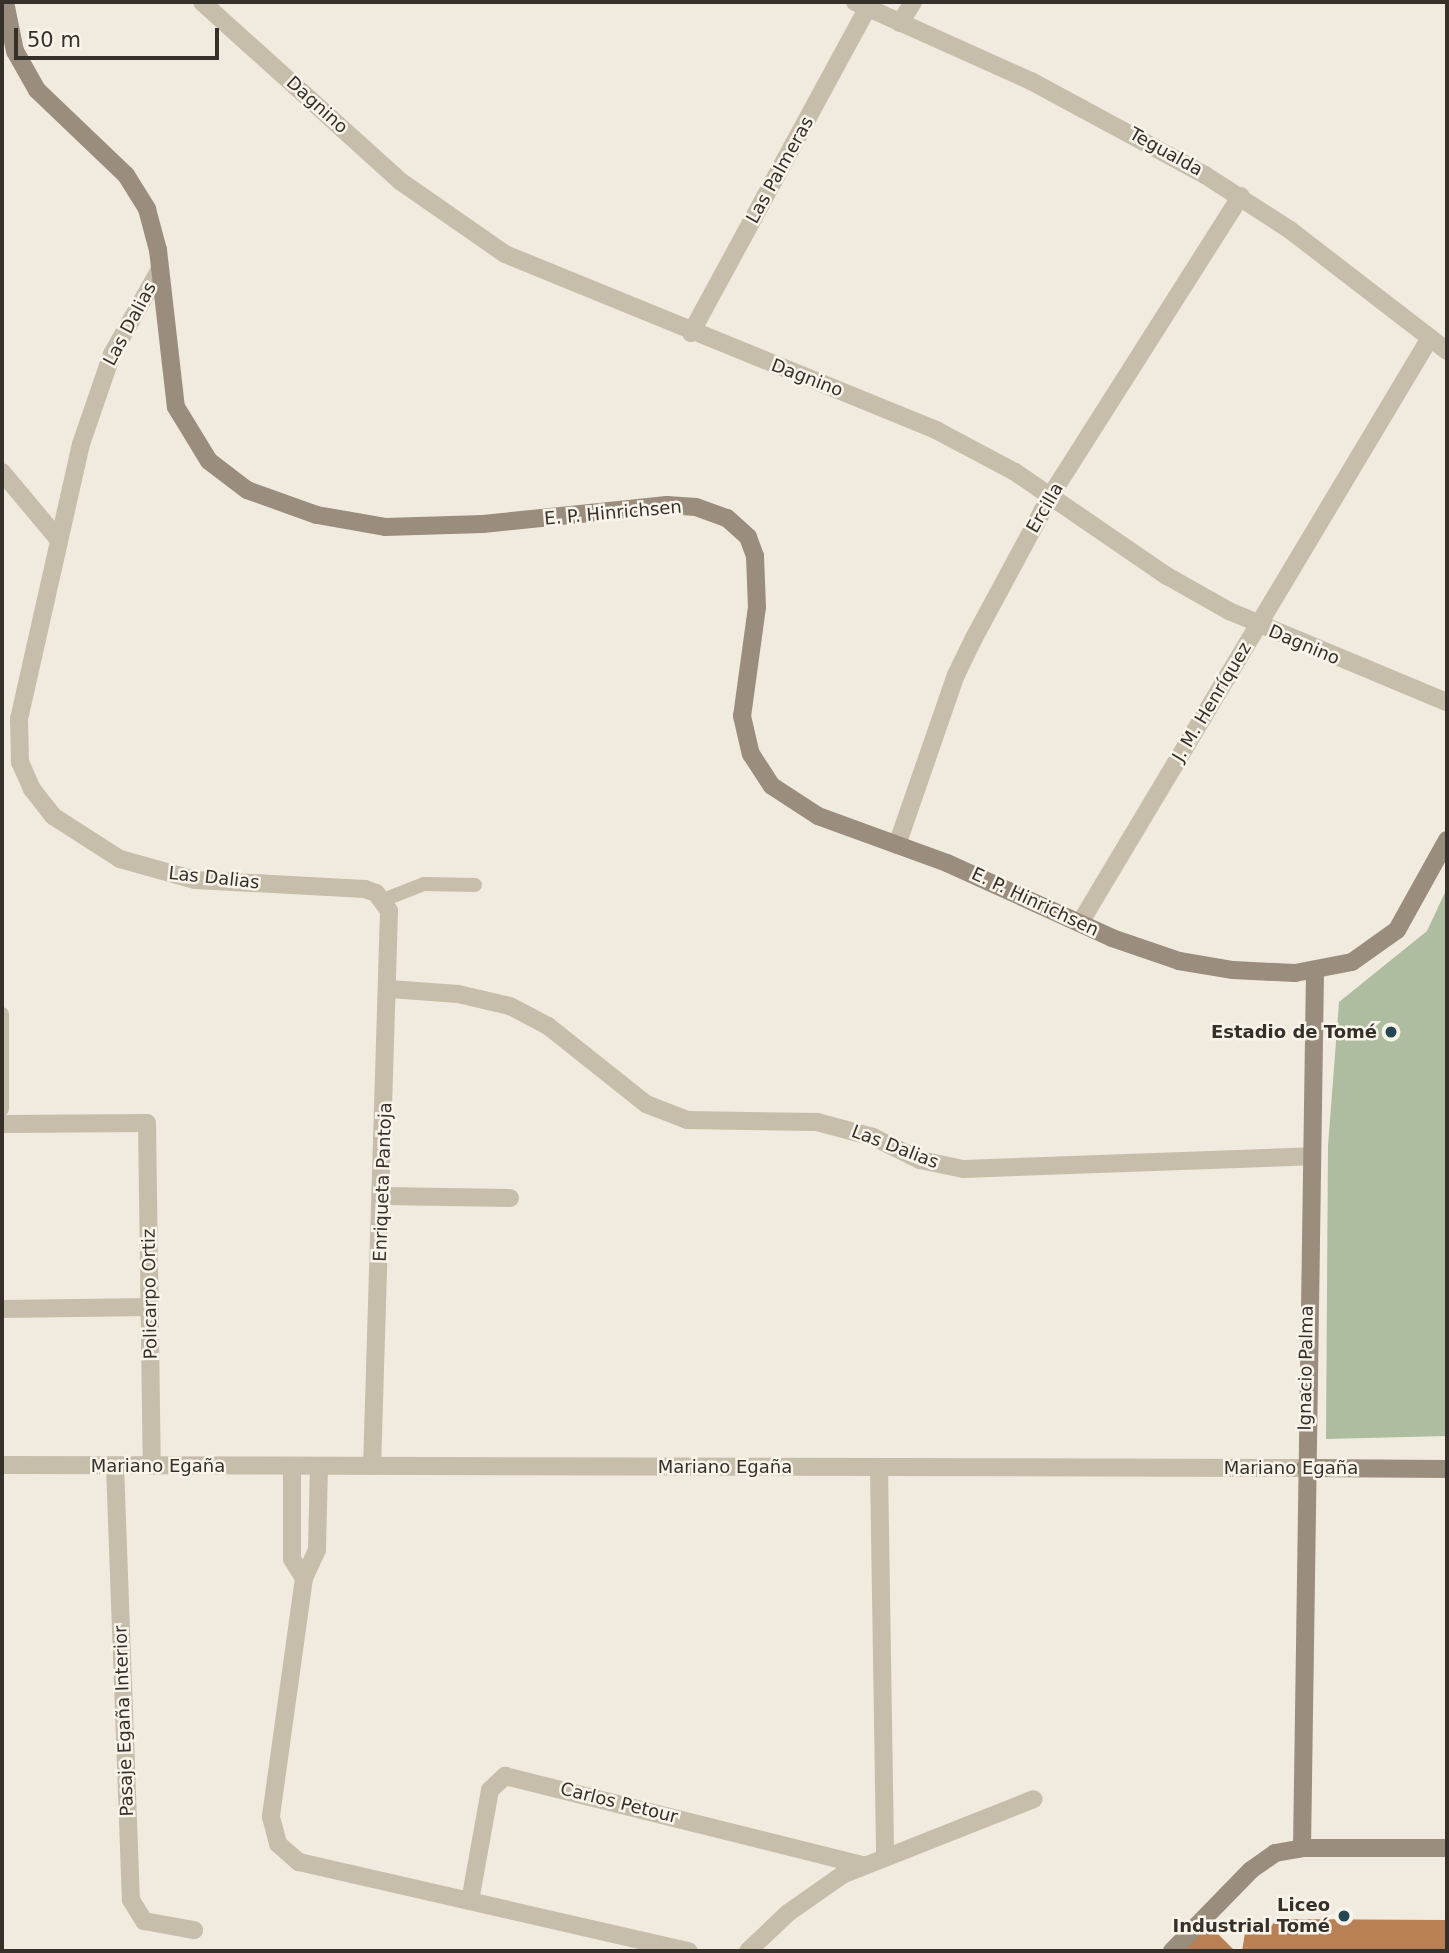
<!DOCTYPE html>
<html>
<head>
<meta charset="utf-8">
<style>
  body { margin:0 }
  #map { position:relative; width:1449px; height:1953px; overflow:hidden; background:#f0ebde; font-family:"DejaVu Sans",sans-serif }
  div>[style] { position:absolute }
  .green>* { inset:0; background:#aebda0 }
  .building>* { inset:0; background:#b88054 }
  .lane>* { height:14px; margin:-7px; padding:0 7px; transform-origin:7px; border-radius:7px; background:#c7bdab }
  .street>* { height:18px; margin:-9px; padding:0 9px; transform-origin:9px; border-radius:9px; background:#c7bdab }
  .secondary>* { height:18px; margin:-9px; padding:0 9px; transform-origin:9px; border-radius:9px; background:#9a8d7d }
  .dots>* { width:19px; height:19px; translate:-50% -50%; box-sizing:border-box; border:4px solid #f8f4ea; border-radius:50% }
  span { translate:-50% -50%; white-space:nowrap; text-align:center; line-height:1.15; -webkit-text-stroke:5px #f8f4ea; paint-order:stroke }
  .street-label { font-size:18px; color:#35302a }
  .poi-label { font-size:18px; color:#35302a; font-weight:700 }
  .right { translate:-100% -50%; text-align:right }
  .frame { position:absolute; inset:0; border:4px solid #35302a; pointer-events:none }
  .scale { position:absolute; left:14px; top:28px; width:205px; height:32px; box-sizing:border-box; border:4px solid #35302a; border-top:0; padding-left:9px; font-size:21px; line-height:24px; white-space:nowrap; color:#35302a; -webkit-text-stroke:5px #f8f4ea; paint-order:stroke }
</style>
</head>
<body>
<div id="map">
  <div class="green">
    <div style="clip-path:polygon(1447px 888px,1447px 1436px,1326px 1439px,1328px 1146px,1339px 1002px,1427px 931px)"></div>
  </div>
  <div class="building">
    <div style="clip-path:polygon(1277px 1919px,1447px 1920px,1447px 1951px,1242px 1951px,1246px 1927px,1267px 1931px)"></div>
    <div style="clip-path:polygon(1207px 1923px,1235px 1951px,1178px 1951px)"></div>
  </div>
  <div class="lane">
    <div style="left:383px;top:900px;width:44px;rotate:-21.3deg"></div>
    <div style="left:424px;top:884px;width:51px;rotate:1.1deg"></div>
    <div style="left:2px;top:1014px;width:95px;rotate:90deg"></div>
  </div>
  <div class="street">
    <div style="left:202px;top:2px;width:267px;rotate:42.1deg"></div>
    <div style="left:400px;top:181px;width:128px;rotate:34.8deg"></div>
    <div style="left:505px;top:254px;width:466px;rotate:22.2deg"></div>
    <div style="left:936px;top:430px;width:89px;rotate:28deg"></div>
    <div style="left:1015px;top:472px;width:184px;rotate:34.4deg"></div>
    <div style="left:1167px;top:576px;width:71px;rotate:29.4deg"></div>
    <div style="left:1229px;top:611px;width:236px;rotate:22.7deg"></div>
    <div style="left:855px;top:2px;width:193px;rotate:24.2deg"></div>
    <div style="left:1031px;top:81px;width:198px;rotate:28.4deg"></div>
    <div style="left:1205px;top:175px;width:101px;rotate:32.9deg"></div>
    <div style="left:1290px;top:230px;width:198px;rotate:37.6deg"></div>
    <div style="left:900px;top:23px;width:25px;rotate:-58deg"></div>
    <div style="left:159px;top:271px;width:95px;rotate:119.5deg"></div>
    <div style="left:112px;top:354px;width:95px;rotate:109deg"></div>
    <div style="left:81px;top:444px;width:282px;rotate:102.7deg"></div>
    <div style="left:19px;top:719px;width:43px;rotate:88.7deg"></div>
    <div style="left:20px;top:762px;width:30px;rotate:66deg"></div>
    <div style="left:32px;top:789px;width:34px;rotate:52deg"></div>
    <div style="left:53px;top:816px;width:80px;rotate:32.7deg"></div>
    <div style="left:120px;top:859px;width:78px;rotate:15.6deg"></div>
    <div style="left:195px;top:880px;width:170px;rotate:3deg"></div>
    <div style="left:365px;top:889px;width:12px;rotate:20deg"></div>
    <div style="left:376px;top:893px;width:22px;rotate:54deg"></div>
    <div style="left:389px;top:911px;width:555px;rotate:91.75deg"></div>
    <div style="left:691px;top:333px;width:371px;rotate:-61.5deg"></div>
    <div style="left:2px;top:472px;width:87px;rotate:50.1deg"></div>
    <div style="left:897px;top:845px;width:180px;rotate:-70.9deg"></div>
    <div style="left:956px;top:675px;width:41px;rotate:-64.1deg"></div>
    <div style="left:974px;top:638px;width:162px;rotate:-61.7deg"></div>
    <div style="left:1051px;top:495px;width:354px;rotate:-57.6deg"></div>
    <div style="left:1080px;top:923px;width:682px;rotate:-59.11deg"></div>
    <div style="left:390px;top:989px;width:68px;rotate:4.2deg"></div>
    <div style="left:458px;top:994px;width:53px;rotate:13deg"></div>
    <div style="left:510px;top:1006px;width:43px;rotate:27.8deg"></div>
    <div style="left:548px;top:1026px;width:125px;rotate:38.5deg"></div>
    <div style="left:646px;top:1104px;width:44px;rotate:21.3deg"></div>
    <div style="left:687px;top:1120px;width:130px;rotate:0.9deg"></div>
    <div style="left:817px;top:1122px;width:58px;rotate:15deg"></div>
    <div style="left:873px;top:1137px;width:52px;rotate:26.1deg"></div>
    <div style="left:920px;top:1160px;width:44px;rotate:11.8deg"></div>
    <div style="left:963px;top:1169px;width:348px;rotate:-2.1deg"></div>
    <div style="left:2px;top:1124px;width:145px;rotate:-0.4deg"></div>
    <div style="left:147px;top:1123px;width:343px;rotate:89.2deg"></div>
    <div style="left:382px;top:1196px;width:128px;rotate:0.9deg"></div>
    <div style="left:2px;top:1309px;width:148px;rotate:-0.8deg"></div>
    <div style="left:2px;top:1465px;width:1303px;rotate:0.13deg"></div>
    <div style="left:115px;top:1466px;width:434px;rotate:87.9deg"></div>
    <div style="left:131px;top:1900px;width:25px;rotate:58deg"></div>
    <div style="left:144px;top:1921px;width:51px;rotate:10.2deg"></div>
    <div style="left:292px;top:1466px;width:93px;rotate:90deg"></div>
    <div style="left:292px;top:1559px;width:22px;rotate:58deg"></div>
    <div style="left:319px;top:1466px;width:84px;rotate:91.4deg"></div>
    <div style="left:317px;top:1550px;width:31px;rotate:115deg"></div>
    <div style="left:304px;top:1578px;width:241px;rotate:97.9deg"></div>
    <div style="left:271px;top:1817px;width:28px;rotate:75deg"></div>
    <div style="left:278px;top:1844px;width:28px;rotate:41deg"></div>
    <div style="left:299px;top:1862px;width:400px;rotate:12.9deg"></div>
    <div style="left:879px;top:1467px;width:389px;rotate:89.1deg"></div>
    <div style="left:470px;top:1901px;width:113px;rotate:-79.8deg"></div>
    <div style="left:490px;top:1790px;width:21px;rotate:-43deg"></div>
    <div style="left:505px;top:1776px;width:369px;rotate:14deg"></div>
    <div style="left:748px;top:1951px;width:55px;rotate:-43.5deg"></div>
    <div style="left:788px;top:1913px;width:66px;rotate:-35.1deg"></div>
    <div style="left:842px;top:1875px;width:206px;rotate:-21.6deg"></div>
  </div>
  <div class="secondary">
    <div style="left:5px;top:2px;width:50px;rotate:78.5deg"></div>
    <div style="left:15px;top:51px;width:45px;rotate:60.6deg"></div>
    <div style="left:37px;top:90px;width:123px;rotate:43.7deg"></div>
    <div style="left:126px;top:175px;width:40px;rotate:58deg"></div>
    <div style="left:147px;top:209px;width:42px;rotate:75deg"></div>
    <div style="left:158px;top:250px;width:158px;rotate:83.5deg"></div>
    <div style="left:176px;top:407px;width:63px;rotate:58.6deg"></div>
    <div style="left:209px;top:461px;width:48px;rotate:37.3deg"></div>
    <div style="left:247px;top:490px;width:74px;rotate:19.7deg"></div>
    <div style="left:317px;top:515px;width:69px;rotate:10deg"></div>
    <div style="left:385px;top:527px;width:98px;rotate:-1.8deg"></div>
    <div style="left:483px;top:524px;width:185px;rotate:-5.9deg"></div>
    <div style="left:667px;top:505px;width:29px;rotate:4deg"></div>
    <div style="left:696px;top:507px;width:33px;rotate:20deg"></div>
    <div style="left:727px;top:518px;width:28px;rotate:42deg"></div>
    <div style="left:748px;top:537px;width:20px;rotate:70deg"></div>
    <div style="left:755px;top:556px;width:51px;rotate:87.8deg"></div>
    <div style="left:757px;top:607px;width:110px;rotate:97.8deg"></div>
    <div style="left:742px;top:716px;width:39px;rotate:77deg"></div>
    <div style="left:751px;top:754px;width:38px;rotate:57deg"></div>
    <div style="left:772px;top:786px;width:55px;rotate:33.1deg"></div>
    <div style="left:818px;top:816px;width:137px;rotate:20deg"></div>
    <div style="left:947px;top:863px;width:181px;rotate:24.4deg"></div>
    <div style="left:1112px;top:938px;width:71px;rotate:18.9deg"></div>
    <div style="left:1179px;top:961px;width:55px;rotate:9.5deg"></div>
    <div style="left:1233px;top:970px;width:62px;rotate:2.8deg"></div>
    <div style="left:1295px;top:973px;width:58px;rotate:-10.9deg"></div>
    <div style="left:1352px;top:962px;width:55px;rotate:-35.4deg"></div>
    <div style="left:1397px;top:930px;width:103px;rotate:-60.9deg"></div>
    <div style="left:1305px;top:1468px;width:142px;rotate:0.4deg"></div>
    <div style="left:1302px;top:1848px;width:876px;rotate:-89.15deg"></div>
    <div style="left:1172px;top:1951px;width:113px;rotate:-45.7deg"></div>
    <div style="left:1251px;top:1870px;width:29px;rotate:-35deg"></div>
    <div style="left:1275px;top:1853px;width:27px;rotate:-10deg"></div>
    <div style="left:1302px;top:1848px;width:145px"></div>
  </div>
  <div class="dots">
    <div style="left:1391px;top:1032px;background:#244652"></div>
    <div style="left:1344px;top:1916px;background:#244652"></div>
  </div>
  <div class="street-label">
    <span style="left:317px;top:105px;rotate:42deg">Dagnino</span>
    <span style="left:1166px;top:152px;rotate:29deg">Tegualda</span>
    <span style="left:780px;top:170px;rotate:-61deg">Las Palmeras</span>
    <span style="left:130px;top:324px;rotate:-62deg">Las Dalias</span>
    <span style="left:807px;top:378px;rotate:21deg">Dagnino</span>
    <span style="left:1045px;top:508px;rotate:-60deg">Ercilla</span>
    <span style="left:613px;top:513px;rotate:-5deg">E. P. Hinrichsen</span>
    <span style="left:1304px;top:645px;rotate:23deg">Dagnino</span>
    <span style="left:1212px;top:702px;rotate:-59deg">J. M. Henríquez</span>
    <span style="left:214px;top:878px;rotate:6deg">Las Dalias</span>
    <span style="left:1035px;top:902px;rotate:25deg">E. P. Hinrichsen</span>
    <span style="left:895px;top:1147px;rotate:21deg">Las Dalias</span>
    <span style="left:383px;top:1182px;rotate:-88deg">Enriqueta Pantoja</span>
    <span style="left:150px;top:1294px;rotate:-91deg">Policarpo Ortiz</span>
    <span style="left:1306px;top:1368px;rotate:-89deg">Ignacio Palma</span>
    <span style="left:158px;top:1466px">Mariano Egaña</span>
    <span style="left:725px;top:1467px">Mariano Egaña</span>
    <span style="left:1291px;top:1468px">Mariano Egaña</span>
    <span style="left:124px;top:1721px;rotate:-92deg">Pasaje Egaña Interior</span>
    <span style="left:619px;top:1803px;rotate:14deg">Carlos Petour</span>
  </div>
  <div class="poi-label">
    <span class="right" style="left:1377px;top:1032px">Estadio de Tomé</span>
    <span class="right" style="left:1330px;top:1916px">Liceo<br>Industrial Tomé</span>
  </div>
  <div class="frame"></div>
  <div class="scale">50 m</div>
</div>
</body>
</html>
